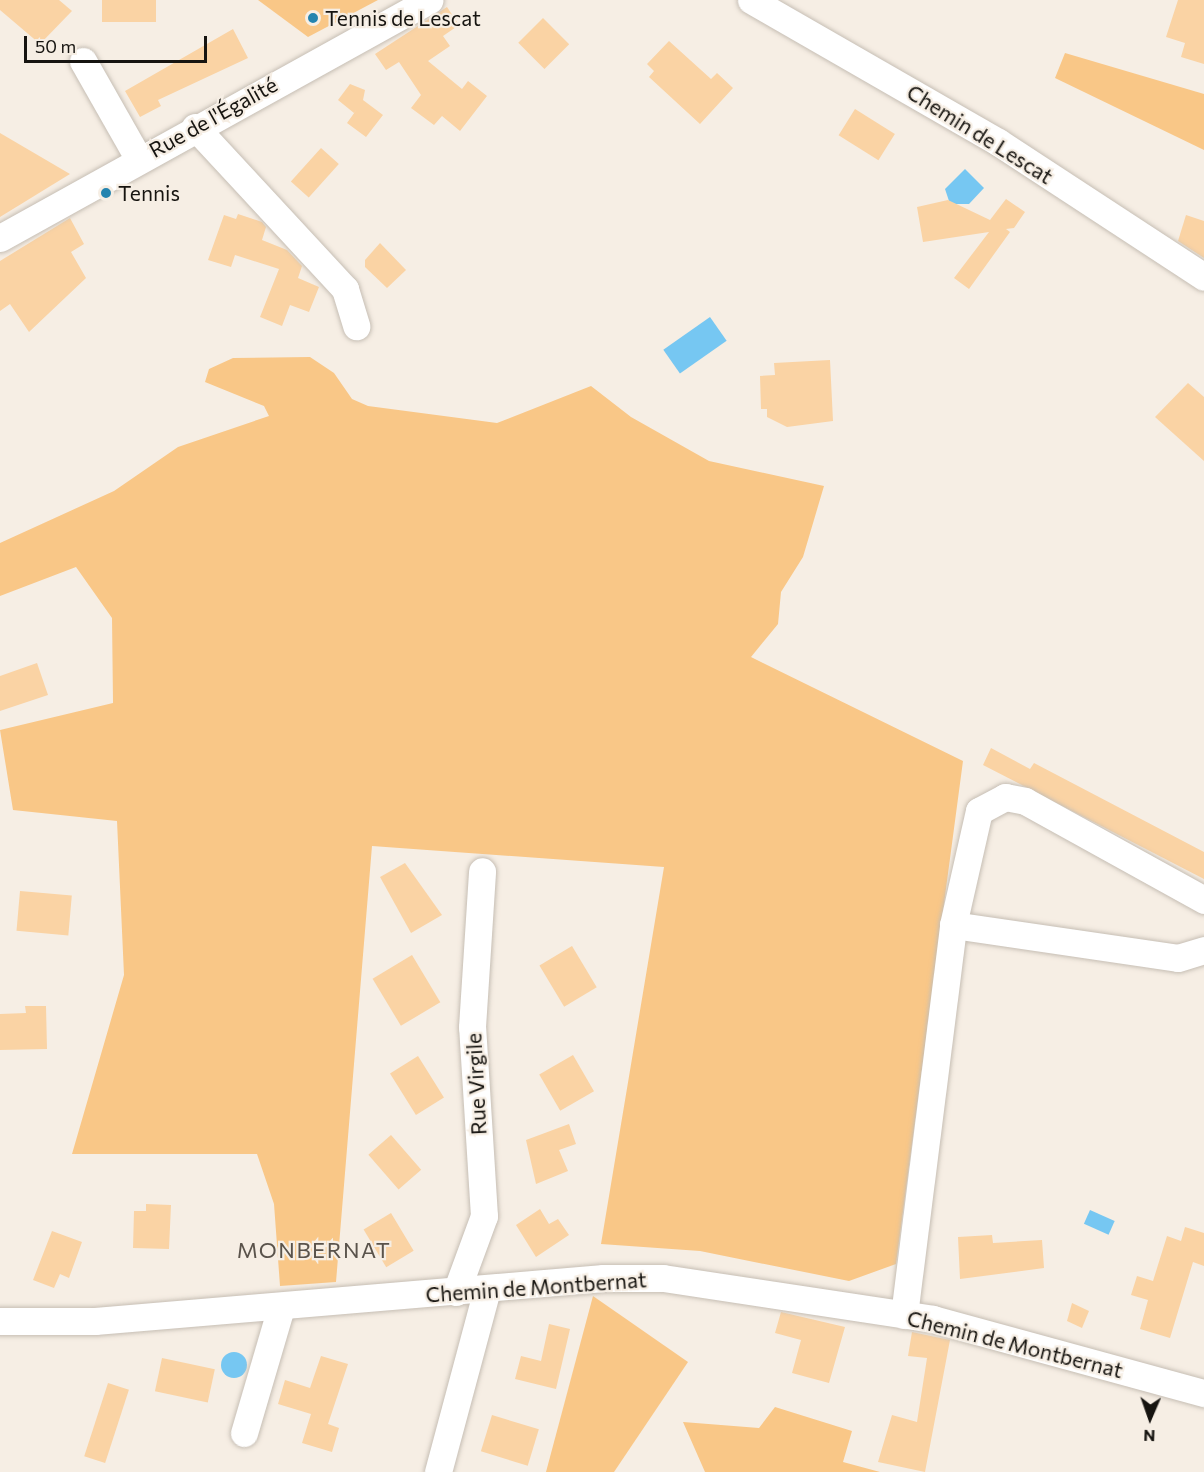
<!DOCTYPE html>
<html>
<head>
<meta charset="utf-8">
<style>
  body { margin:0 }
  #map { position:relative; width:1204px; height:1472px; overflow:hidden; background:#f6eee4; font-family:Commissioner,sans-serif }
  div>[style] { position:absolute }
  .green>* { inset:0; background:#f9c787 }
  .water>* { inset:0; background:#76c7f2; transform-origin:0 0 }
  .round { border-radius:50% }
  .building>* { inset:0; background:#fad3a4; transform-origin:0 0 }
  .roads { filter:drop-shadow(0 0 2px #c6beb4) drop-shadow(0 0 2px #c6beb4) }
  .minor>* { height:27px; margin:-13.5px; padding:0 13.5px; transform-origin:13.5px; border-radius:13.5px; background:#fff }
  .dots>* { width:16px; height:16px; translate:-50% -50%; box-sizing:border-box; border:3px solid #f6eee4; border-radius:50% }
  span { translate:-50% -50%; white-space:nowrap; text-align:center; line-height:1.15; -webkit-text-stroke:4.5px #f6eee4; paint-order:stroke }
  .poi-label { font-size:21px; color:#161410 }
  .left { translate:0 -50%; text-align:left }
  .street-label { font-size:21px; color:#161410 }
  .neighbourhood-label { font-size:22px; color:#5a534b; letter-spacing:1.5px }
  .north { position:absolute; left:1120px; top:1388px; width:60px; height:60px; -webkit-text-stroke:4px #f6eee4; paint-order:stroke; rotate:182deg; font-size:16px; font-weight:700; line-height:24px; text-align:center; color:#161410 }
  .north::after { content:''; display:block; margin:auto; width:21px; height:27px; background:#161410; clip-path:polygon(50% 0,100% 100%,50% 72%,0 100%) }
  .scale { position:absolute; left:24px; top:36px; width:183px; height:27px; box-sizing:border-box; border:3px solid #161410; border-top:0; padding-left:8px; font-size:18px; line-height:21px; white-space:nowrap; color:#161410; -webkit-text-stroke:4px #f6eee4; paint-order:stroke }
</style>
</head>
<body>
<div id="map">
  <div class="green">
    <div style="clip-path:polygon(258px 0,378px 0,308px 37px)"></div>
    <div style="clip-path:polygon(1065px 53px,1204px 94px,1204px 150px,1055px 78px)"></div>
    <div style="clip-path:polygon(310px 357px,334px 373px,352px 399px,368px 406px,497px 423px,591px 386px,631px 417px,709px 461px,824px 486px,803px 557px,781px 592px,778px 624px,751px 657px,963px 761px,896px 1264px,849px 1281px,700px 1251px,601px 1244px,664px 867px,372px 846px,336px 1282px,280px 1286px,274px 1204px,257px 1154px,72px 1154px,124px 975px,117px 821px,13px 810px,0 730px,113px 703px,112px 618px,76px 567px,0 596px,0 543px,114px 491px,178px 447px,269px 416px,264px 406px,205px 382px,209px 369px,233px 358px)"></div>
    <div style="clip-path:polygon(593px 1296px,688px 1362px,614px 1472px,546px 1472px)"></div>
    <div style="clip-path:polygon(775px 1407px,852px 1431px,843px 1462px,880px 1472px,705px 1472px,683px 1422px,759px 1428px)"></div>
  </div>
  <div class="water">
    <div style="clip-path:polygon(965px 169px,984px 188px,969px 204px,950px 204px,945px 189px)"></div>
    <div style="left:710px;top:317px;width:29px;height:57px;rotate:55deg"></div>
    <div style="left:1090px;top:1210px;width:27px;height:15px;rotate:24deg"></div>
    <div class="round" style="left:221px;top:1352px;width:26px;height:26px"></div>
  </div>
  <div class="building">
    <div style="clip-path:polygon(0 0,59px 0,72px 11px,40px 44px,0 10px)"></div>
    <div style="left:102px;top:0;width:54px;height:22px"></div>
    <div style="clip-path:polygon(1178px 0,1204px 0,1204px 64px,1181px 57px,1185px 43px,1166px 37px)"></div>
    <div style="clip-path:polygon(447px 7px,459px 25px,443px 36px,450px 46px,428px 61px,462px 89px,468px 81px,487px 96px,460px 131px,442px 116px,434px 125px,411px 108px,421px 95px,399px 62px,386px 70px,375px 54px)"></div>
    <div style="left:543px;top:18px;width:37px;height:35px;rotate:45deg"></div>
    <div style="clip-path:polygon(233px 29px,248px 58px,158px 100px,161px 106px,140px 117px,125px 91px)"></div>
    <div style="clip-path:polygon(669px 41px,711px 79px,717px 73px,733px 88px,700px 124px,649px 77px,654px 71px,647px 64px)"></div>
    <div style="clip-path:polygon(350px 84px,365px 90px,363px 100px,383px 115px,366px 137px,347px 123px,357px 109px,354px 113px,338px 100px)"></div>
    <div style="left:855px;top:109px;width:47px;height:31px;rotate:32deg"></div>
    <div style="clip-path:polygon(0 133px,70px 174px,0 217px)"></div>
    <div style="left:321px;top:148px;width:24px;height:45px;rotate:42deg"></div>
    <div style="clip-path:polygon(1006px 199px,1025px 212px,1014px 228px,1006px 229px,1010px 232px,969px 289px,954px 278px,989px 232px,923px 242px,917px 207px,948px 200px,990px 220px)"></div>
    <div style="clip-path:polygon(238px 214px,262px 222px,266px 227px,262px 240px,287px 250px,302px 266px,298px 278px,319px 287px,309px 312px,290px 305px,282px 326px,260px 317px,279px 269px,235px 255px,231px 267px,208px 260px,224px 215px,236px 219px)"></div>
    <div style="clip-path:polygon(1186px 215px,1204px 221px,1204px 258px,1178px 241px)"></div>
    <div style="clip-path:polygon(70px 218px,84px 244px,71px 252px,86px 278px,29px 332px,10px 304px,0 311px,0 261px)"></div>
    <div style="clip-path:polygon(380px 243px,406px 270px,387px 288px,365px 267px,365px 260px)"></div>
    <div style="clip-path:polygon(830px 360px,833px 421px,787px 427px,767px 417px,767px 409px,761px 409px,760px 376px,775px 375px,774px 363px)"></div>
    <div style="clip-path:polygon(1188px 383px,1204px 397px,1204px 461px,1155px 417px)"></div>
    <div style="clip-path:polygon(37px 663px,48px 695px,0 711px,0 676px)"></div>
    <div style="clip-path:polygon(991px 748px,1030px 769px,1034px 763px,1204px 852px,1204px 879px,983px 765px)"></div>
    <div style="clip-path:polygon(405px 863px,442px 915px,411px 933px,380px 877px)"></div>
    <div style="left:20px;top:891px;width:52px;height:40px;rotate:5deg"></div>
    <div style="left:572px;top:946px;width:48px;height:38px;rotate:59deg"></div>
    <div style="left:412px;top:955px;width:55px;height:46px;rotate:59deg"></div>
    <div style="clip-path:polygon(25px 1006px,46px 1006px,47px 1049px,0 1050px,0 1014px,26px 1013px)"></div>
    <div style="left:573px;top:1055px;width:42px;height:39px;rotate:60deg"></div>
    <div style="left:418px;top:1056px;width:49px;height:33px;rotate:58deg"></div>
    <div style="clip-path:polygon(569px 1124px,576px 1144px,559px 1150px,568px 1171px,536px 1184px,526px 1140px)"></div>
    <div style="left:391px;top:1135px;width:46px;height:30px;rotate:49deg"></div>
    <div style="clip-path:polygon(146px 1204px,171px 1205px,169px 1249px,133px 1248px,134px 1211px,146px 1211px)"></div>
    <div style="clip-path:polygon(540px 1209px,549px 1224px,558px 1219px,569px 1235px,536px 1257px,516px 1225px)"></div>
    <div style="left:391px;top:1213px;width:44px;height:32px;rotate:59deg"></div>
    <div style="clip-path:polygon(1185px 1227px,1204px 1233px,1204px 1266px,1193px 1262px,1170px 1338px,1140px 1329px,1148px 1300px,1131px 1295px,1137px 1276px,1153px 1281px,1167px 1236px,1181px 1241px)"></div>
    <div style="clip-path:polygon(52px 1231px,82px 1242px,69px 1278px,60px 1274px,54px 1288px,33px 1280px)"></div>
    <div style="clip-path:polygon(992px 1235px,993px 1243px,1042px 1240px,1044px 1268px,960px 1279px,958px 1237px)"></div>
    <div style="clip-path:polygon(1072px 1303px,1089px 1311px,1082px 1328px,1067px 1321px)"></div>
    <div style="clip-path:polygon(781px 1312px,845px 1327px,829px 1383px,792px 1373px,801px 1340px,775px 1333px)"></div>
    <div style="clip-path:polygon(549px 1324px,570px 1329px,556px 1389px,515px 1379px,521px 1356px,541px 1361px)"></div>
    <div style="clip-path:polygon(912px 1332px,950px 1340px,925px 1472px,878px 1462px,892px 1415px,917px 1422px,927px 1358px,908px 1356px)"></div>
    <div style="clip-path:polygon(321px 1356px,348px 1364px,328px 1424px,339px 1428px,332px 1452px,302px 1443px,311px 1414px,278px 1404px,285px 1380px,310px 1388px)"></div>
    <div style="left:162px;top:1358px;width:54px;height:34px;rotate:12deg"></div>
    <div style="left:108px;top:1383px;width:22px;height:77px;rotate:18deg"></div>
    <div style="left:492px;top:1415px;width:49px;height:38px;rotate:17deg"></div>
  </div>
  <div class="roads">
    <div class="minor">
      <div style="left:751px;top:0;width:285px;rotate:29.9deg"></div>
      <div style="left:998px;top:142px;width:246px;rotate:33.2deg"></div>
      <div style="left:83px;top:61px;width:112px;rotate:60.4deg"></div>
      <div style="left:195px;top:127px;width:221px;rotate:47.2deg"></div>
      <div style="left:345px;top:289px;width:39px;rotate:73deg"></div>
      <div style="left:0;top:238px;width:491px;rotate:-29deg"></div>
      <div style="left:953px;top:925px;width:227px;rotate:8.3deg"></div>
      <div style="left:1178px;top:958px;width:27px;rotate:-17deg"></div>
      <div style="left:456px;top:1292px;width:81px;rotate:-69.8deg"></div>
      <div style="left:484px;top:1216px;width:189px;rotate:-93.6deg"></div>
      <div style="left:472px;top:1027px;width:156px;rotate:-86.3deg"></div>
      <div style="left:904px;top:1315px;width:393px;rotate:-82.8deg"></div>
      <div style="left:953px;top:925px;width:117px;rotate:-77.2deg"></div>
      <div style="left:979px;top:811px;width:30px;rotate:-28deg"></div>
      <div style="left:1005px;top:797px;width:20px;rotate:11deg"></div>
      <div style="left:1025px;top:801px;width:205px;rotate:28.9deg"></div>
      <div style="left:0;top:1321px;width:95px"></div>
      <div style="left:95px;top:1321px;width:510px;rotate:-4.84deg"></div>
      <div style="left:603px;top:1278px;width:60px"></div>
      <div style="left:663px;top:1278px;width:273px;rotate:8.6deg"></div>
      <div style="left:933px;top:1319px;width:281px;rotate:15.3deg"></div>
      <div style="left:244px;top:1433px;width:131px;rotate:-73.6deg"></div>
      <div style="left:438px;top:1472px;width:189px;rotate:-75deg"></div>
    </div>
  </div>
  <div class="dots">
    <div style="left:313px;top:18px;background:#2484af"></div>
    <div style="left:106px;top:193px;background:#2484af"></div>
  </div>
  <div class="poi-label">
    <span class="left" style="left:325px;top:18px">Tennis de Lescat</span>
    <span class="left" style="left:118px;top:193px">Tennis</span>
  </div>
  <div class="street-label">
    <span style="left:213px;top:117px;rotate:-29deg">Rue de l'Égalité</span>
    <span style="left:980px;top:134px;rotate:32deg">Chemin de Lescat</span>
    <span style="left:476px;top:1084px;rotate:-93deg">Rue Virgile</span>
    <span style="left:536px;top:1287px;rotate:-4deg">Chemin de Montbernat</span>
    <span style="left:1015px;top:1344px;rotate:14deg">Chemin de Montbernat</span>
  </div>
  <div class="neighbourhood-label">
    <span style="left:314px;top:1250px">MONBERNAT</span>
  </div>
  <div class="north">N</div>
  <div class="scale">50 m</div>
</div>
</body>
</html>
